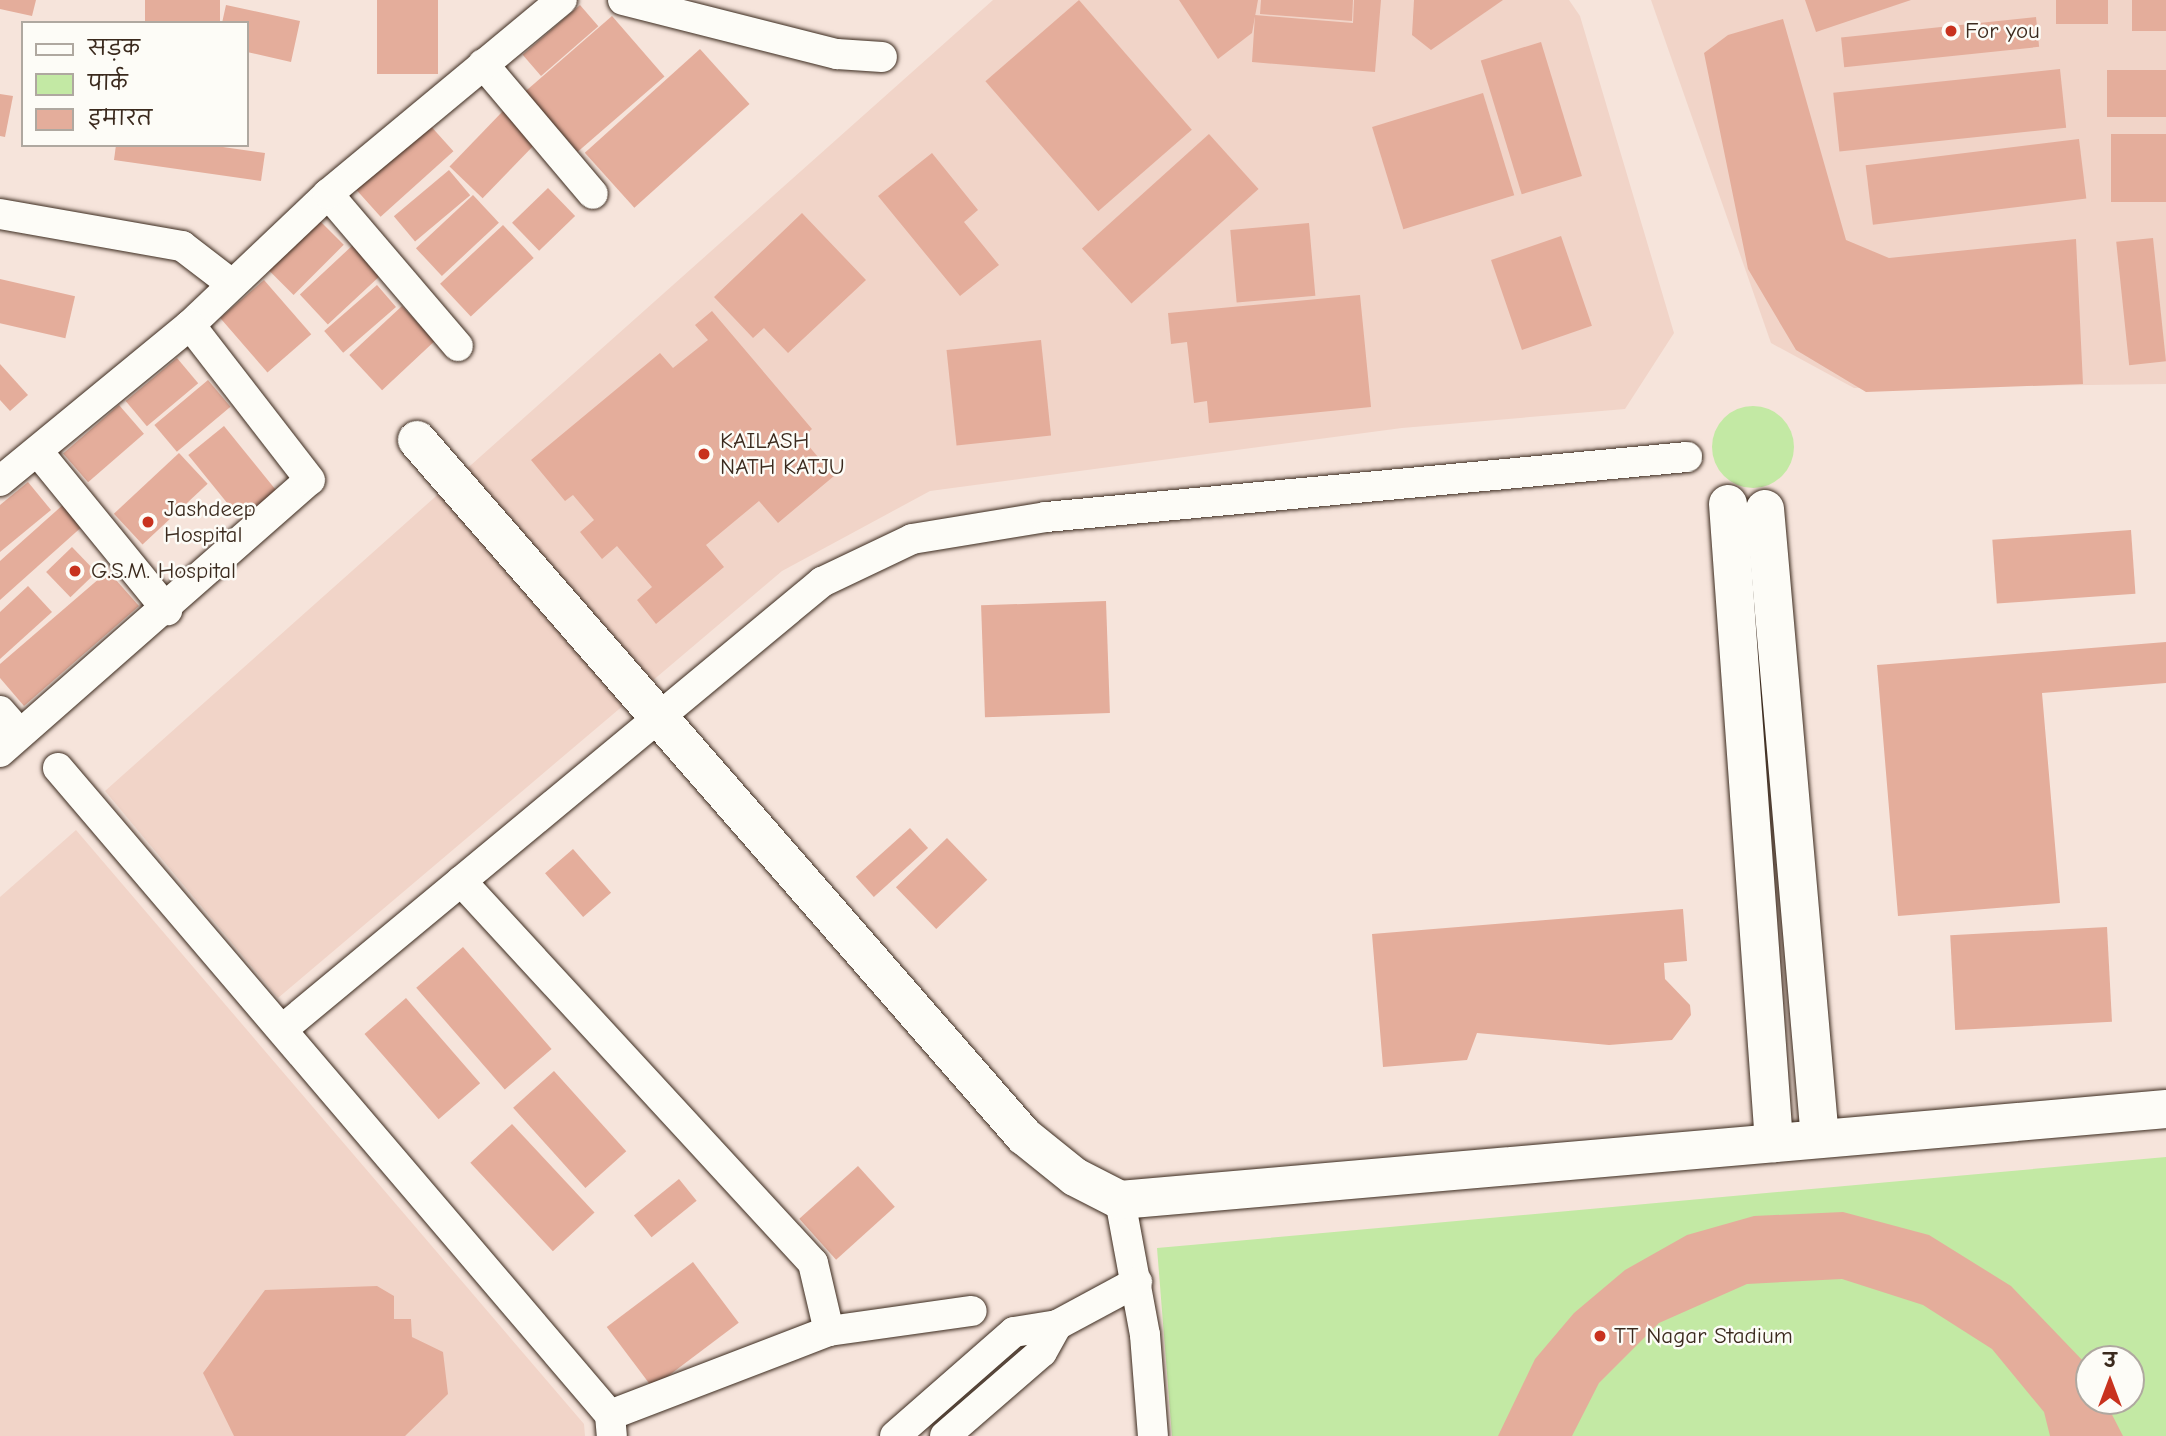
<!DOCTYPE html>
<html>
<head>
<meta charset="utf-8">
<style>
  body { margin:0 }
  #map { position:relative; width:2166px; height:1436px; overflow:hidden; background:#f6e4db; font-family:"Comic Neue","Playpen Sans Deva",sans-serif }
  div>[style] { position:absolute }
  .built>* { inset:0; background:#f1d4c8 }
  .green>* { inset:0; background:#c3e9a4 }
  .round { border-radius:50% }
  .building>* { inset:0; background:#e4ad9b; transform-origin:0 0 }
  .roads { filter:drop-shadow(0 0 2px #3b2a1e) drop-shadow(0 0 2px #3b2a1e) }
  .minor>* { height:30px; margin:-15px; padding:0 15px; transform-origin:15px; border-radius:15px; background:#fdfcf7 }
  .tertiary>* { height:38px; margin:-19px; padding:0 19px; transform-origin:19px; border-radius:19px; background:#fdfcf7 }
  .dots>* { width:19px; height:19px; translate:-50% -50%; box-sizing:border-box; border:4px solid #fdfcf7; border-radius:50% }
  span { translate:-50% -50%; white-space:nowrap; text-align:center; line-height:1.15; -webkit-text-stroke:5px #fdfcf7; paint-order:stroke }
  .poi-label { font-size:23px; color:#3b2a1e }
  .left { translate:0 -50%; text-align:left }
  .legend { position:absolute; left:21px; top:21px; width:228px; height:126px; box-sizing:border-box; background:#fdfcf7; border:2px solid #afa8a0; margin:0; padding:9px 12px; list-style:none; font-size:21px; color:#3b2a1e }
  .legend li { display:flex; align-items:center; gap:14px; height:35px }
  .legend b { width:35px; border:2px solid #afa8a0 }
  .north { position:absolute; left:2075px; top:1345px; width:70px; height:70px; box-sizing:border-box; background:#fdfcf7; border:2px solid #afa8a0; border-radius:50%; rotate:0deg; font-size:19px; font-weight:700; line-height:28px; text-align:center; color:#3b2a1e }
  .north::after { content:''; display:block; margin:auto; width:24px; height:32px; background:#c8321e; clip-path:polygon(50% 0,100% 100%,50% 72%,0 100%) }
</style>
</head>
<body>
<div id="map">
  <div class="built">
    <div style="clip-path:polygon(993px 0,1569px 0,1580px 16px,1674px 333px,1625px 409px,1402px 428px,930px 491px,782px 571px,278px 998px,105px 791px)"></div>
    <div style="clip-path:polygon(1651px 0,2166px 0,2166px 384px,1854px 388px,1771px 343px)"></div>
    <div style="clip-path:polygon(76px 830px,584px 1424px,585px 1436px,0 1436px,0 897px)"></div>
  </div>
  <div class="green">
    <div class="round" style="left:1712px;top:406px;width:82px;height:82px"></div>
    <div style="clip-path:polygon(evenodd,2166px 1157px,2166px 1436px,1172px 1436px,1157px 1248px,2166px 1157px,2089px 1359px,2131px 1359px,2131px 1401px,2089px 1401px,2089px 1359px)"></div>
  </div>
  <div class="building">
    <div style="clip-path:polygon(0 0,36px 0,32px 16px,0 9px)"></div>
    <div style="left:145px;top:0;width:75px;height:24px"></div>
    <div style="left:377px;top:0;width:61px;height:74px"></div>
    <div style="left:1079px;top:0;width:172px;height:124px;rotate:49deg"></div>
    <div style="clip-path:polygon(1179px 0,1258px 0,1252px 33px,1218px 59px)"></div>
    <div style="clip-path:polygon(1261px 0,1353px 0,1352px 21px,1260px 14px)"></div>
    <div style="clip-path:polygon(1354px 0,1381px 0,1375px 72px,1252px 62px,1255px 15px,1353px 23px)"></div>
    <div style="clip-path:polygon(1414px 0,1503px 0,1431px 50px,1412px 35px)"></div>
    <div style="clip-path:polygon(1805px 0,1911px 0,1816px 32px)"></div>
    <div style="left:2056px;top:0;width:52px;height:24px"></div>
    <div style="left:2132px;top:0;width:34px;height:31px"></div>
    <div style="clip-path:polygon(226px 5px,300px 21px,291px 62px,247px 52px,247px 23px,222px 23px)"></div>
    <div style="left:580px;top:5px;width:28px;height:76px;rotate:49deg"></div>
    <div style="left:612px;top:16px;width:80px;height:115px;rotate:49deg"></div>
    <div style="left:2036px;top:17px;width:30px;height:196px;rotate:84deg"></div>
    <div style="clip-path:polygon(1783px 19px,1846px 240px,1889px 258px,2076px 239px,2083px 384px,1866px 392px,1796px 350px,1748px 269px,1704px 53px,1728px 35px)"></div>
    <div style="left:1541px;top:42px;width:140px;height:63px;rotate:73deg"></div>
    <div style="left:700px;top:49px;width:74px;height:155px;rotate:48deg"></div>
    <div style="left:2060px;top:69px;width:59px;height:228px;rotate:84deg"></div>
    <div style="left:2166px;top:70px;width:47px;height:59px;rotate:90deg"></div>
    <div style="left:1483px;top:93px;width:107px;height:116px;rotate:73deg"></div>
    <div style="clip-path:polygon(0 94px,13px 96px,5px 137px,0 136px)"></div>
    <div style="left:503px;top:111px;width:46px;height:77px;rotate:44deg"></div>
    <div style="left:428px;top:123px;width:38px;height:98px;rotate:48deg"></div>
    <div style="left:1209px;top:134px;width:74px;height:171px;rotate:48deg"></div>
    <div style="left:2166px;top:134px;width:68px;height:55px;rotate:90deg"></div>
    <div style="left:2079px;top:139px;width:60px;height:215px;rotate:83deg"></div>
    <div style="clip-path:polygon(116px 145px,209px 145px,265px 153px,261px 181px,114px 160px)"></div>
    <div style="clip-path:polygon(932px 153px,978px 210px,964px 222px,999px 265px,960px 296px,878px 196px)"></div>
    <div style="left:449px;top:170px;width:33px;height:72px;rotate:50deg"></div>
    <div style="left:548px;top:188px;width:39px;height:50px;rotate:46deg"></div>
    <div style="left:473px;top:195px;width:38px;height:78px;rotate:47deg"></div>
    <div style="clip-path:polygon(802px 213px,866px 280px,788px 353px,764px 328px,753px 338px,714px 297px)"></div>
    <div style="left:319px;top:220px;width:35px;height:71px;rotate:45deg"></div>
    <div style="left:1309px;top:223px;width:73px;height:79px;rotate:85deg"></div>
    <div style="left:503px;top:225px;width:45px;height:86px;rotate:47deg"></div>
    <div style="left:1561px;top:236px;width:95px;height:74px;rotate:71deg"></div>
    <div style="left:2153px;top:238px;width:124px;height:37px;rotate:84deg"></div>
    <div style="left:354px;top:244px;width:41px;height:74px;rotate:47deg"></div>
    <div style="left:0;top:279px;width:77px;height:43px;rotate:13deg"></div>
    <div style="left:264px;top:280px;width:72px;height:58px;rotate:49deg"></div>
    <div style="left:377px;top:285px;width:29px;height:70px;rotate:49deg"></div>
    <div style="clip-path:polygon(1360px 295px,1371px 407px,1209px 423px,1207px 401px,1194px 403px,1187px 342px,1171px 344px,1168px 313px)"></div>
    <div style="left:402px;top:306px;width:48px;height:72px;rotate:47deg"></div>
    <div style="clip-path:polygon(712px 311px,812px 429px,802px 438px,834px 476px,778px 523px,759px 501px,706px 545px,724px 567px,656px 624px,637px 600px,652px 587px,617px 546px,602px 559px,580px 532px,594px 520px,573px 495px,565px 501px,531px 460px,660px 353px,673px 368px,708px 340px,695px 325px)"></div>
    <div style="left:1041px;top:340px;width:96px;height:95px;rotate:84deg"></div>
    <div style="left:177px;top:358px;width:33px;height:67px;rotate:50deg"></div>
    <div style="clip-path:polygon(0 364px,28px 395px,10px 411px,0 400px)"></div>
    <div style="left:208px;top:380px;width:35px;height:70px;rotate:50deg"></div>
    <div style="left:119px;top:405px;width:38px;height:74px;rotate:49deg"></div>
    <div style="left:224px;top:426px;width:84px;height:46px;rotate:51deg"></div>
    <div style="left:179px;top:453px;width:42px;height:89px;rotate:47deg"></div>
    <div style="clip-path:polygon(28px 482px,51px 510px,0 552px,0 505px)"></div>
    <div style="clip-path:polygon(65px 503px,85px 524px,0 600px,0 561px)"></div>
    <div style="left:2131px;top:530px;width:64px;height:139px;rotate:86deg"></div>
    <div style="left:72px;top:547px;width:35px;height:36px;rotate:46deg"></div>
    <div style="clip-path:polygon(108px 571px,139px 606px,24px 706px,0 678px,0 664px)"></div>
    <div style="clip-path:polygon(28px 586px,52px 612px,0 659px,0 612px)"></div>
    <div style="left:1106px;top:601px;width:112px;height:125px;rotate:88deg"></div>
    <div style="clip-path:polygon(2166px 642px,2166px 683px,2042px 693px,2060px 903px,1898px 916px,1877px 665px)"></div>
    <div style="left:910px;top:828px;width:27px;height:73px;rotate:48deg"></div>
    <div style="left:947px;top:838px;width:58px;height:71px;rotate:46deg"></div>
    <div style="left:573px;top:849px;width:58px;height:37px;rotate:49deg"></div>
    <div style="clip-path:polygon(1683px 909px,1687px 961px,1664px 963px,1665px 979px,1690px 1005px,1691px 1015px,1672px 1040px,1609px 1045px,1477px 1033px,1467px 1060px,1383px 1067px,1372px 934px)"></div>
    <div style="left:2107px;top:927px;width:95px;height:157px;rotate:87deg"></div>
    <div style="left:463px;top:947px;width:135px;height:62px;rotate:49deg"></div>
    <div style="left:406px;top:998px;width:113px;height:55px;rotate:49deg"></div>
    <div style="left:554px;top:1071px;width:108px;height:55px;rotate:48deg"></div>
    <div style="left:512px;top:1124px;width:121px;height:57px;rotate:47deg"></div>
    <div style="left:858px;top:1166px;width:55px;height:79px;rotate:48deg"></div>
    <div style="left:679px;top:1179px;width:28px;height:58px;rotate:51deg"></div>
    <div style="clip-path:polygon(1843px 1212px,1929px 1235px,2011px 1286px,2085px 1363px,2089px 1401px,2105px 1401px,2123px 1436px,2050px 1436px,2044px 1412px,1992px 1349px,1923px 1305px,1842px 1279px,1747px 1284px,1659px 1323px,1599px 1383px,1572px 1436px,1498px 1436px,1535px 1359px,1574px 1313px,1625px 1270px,1687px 1235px,1754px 1216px)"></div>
    <div style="left:693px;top:1262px;width:76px;height:108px;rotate:53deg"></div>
    <div style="clip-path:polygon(377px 1286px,394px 1296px,394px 1319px,411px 1319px,412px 1337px,443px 1352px,448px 1394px,405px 1436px,234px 1436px,203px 1373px,265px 1290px)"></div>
  </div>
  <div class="roads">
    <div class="minor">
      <div style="left:623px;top:0;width:221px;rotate:14.2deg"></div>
      <div style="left:837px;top:54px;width:45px;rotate:3.8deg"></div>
      <div style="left:483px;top:64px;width:170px;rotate:49.8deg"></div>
      <div style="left:328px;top:194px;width:200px;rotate:49.5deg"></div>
      <div style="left:0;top:214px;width:185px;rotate:10deg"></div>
      <div style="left:182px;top:246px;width:59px;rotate:37.5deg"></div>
      <div style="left:39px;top:453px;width:203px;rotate:50.8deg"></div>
      <div style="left:0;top:481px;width:246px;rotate:-39.4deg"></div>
      <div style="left:190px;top:325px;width:190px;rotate:-43.5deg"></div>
      <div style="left:328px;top:194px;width:304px;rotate:-39.7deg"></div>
      <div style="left:0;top:711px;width:30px;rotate:49deg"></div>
      <div style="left:0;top:752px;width:412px;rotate:-41.3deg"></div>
      <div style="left:310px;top:480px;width:196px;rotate:-127.7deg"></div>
      <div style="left:58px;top:768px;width:850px;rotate:49.53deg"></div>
      <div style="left:610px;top:1415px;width:21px;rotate:85deg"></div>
      <div style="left:461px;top:881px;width:519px;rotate:47.34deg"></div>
      <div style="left:813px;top:1263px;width:70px;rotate:76.8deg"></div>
      <div style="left:284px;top:1028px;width:699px;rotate:-39.66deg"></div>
      <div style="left:822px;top:582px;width:100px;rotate:-25.5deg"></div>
      <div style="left:912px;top:539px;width:136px;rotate:-9.3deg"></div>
      <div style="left:1046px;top:517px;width:644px;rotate:-5.35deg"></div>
      <div style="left:1120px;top:1200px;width:137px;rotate:79.5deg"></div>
      <div style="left:1145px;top:1335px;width:101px;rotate:85.5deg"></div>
      <div style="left:610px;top:1415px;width:235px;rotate:-21deg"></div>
      <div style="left:829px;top:1331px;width:144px;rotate:-8deg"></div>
      <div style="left:895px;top:1436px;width:158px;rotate:-41.2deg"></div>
      <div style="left:1014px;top:1332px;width:44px;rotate:-9.2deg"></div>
      <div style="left:1057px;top:1325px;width:91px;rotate:-28.3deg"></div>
      <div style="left:945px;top:1436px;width:128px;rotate:-40.9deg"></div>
      <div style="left:1042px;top:1352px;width:31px;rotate:-61deg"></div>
    </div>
    <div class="tertiary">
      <div style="left:417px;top:440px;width:924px;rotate:48.91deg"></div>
      <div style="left:1024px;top:1136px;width:65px;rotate:38.8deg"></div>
      <div style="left:1075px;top:1177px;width:51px;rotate:27.1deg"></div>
      <div style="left:1120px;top:1200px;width:1050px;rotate:-4.97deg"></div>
      <div style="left:1728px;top:504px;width:641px;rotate:85.88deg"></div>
      <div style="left:1765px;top:509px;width:632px;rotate:85.01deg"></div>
    </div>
  </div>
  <div class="dots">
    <div style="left:1951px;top:31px;background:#c8321e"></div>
    <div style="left:704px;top:454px;background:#c8321e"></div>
    <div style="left:148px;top:522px;background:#c8321e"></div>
    <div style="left:75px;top:571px;background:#c8321e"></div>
    <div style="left:1600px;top:1336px;background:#c8321e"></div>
  </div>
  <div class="poi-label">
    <span class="left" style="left:1965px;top:31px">For you</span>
    <span class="left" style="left:720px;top:454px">KAILASH<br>NATH KATJU</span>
    <span class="left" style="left:164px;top:522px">Jashdeep<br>Hospital</span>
    <span class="left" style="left:91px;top:571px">G.S.M. Hospital</span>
    <span class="left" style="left:1614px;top:1336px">TT Nagar Stadium</span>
  </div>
  <ul class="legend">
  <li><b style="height:9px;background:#fdfcf7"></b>सड़क</li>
  <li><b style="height:19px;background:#c3e9a4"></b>पार्क</li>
  <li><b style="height:19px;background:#e4ad9b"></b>इमारत</li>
  </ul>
  <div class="north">उ</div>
</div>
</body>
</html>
